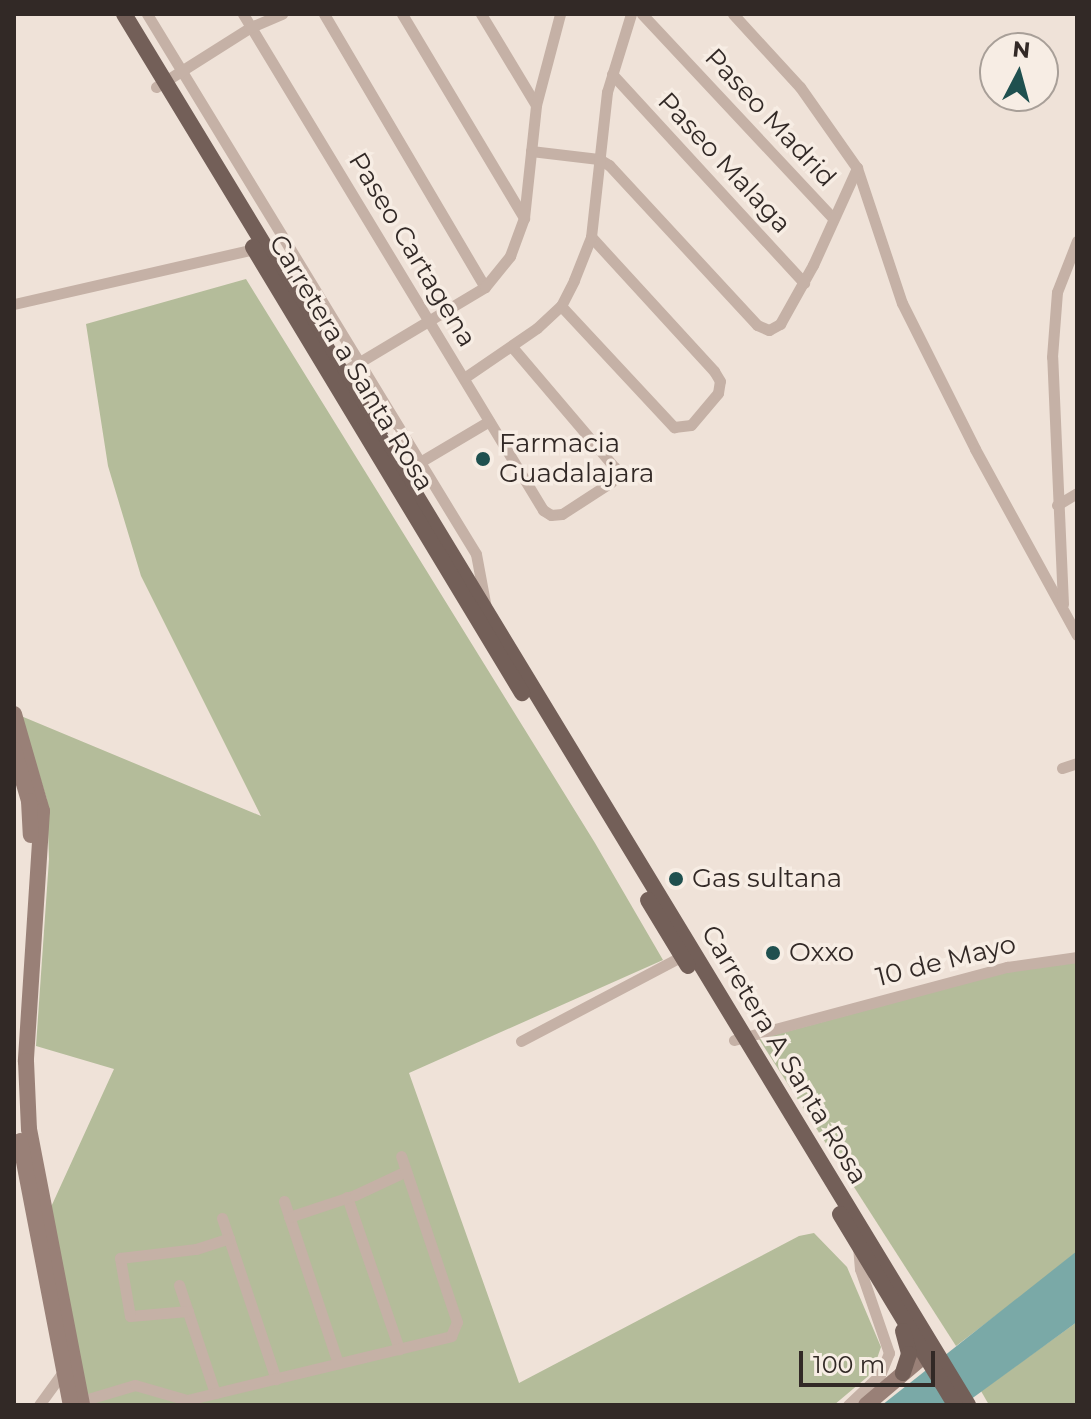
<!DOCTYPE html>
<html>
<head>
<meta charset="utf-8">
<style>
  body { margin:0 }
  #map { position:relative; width:1091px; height:1419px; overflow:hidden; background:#efe2d8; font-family:Montserrat,sans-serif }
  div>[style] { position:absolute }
  .green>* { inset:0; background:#b4bc9a }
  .water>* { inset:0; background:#7aa9a7 }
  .street>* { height:11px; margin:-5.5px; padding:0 5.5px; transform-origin:5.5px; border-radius:5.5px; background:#c5b1a6 }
  .secondary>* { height:16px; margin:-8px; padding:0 8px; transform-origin:8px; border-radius:8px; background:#998077 }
  .primary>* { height:16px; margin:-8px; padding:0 8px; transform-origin:8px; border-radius:8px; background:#735f58 }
  .dots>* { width:22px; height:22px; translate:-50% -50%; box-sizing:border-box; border:4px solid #f7ede4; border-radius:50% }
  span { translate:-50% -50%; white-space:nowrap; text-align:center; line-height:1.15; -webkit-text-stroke:7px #f7ede4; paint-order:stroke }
  .street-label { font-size:26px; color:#322926 }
  .poi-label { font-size:26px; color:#322926 }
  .left { translate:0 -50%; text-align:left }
  .frame { position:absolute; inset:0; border:16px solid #322926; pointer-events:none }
  .north { position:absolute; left:979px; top:32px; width:80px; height:80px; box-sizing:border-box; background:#f7ede4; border:2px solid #a89f98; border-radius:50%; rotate:6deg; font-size:22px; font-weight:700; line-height:32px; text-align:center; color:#322926 }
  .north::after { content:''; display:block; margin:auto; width:28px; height:36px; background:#1f504f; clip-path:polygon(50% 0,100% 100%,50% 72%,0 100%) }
  .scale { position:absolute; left:799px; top:1351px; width:136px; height:36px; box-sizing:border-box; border:4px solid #322926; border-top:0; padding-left:10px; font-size:24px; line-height:28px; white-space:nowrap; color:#322926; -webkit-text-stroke:6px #f7ede4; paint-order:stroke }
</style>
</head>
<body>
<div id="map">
  <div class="green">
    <div style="clip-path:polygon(246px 279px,595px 843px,663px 960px,409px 1073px,519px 1383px,799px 1236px,814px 1233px,847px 1267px,881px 1347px,872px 1373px,834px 1405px,87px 1405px,51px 1207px,114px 1069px,36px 1046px,49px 859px,47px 800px,21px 716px,261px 816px,141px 576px,108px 466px,86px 324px)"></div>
    <div style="clip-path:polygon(1077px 962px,1077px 1254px,956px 1346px,759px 1039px,1041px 963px)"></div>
    <div style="clip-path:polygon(1077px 1322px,1077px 1405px,989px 1405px,981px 1391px)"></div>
  </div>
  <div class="water">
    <div style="clip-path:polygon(1077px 1251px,1077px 1322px,963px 1405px,882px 1405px)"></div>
  </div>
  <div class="street">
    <div style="left:147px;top:14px;width:632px;rotate:58.65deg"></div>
    <div style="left:476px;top:554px;width:55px;rotate:79.5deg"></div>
    <div style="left:243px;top:14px;width:580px;rotate:58.83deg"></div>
    <div style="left:543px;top:510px;width:9px;rotate:32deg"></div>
    <div style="left:551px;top:515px;width:11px;rotate:-5deg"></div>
    <div style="left:562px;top:514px;width:59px;rotate:-33.1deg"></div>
    <div style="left:611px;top:482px;width:15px;rotate:-74deg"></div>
    <div style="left:615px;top:468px;width:157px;rotate:-130.4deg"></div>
    <div style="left:324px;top:14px;width:317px;rotate:59.5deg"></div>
    <div style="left:402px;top:14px;width:238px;rotate:59.1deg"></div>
    <div style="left:481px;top:14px;width:106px;rotate:58.9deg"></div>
    <div style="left:642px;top:14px;width:279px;rotate:46.9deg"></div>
    <div style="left:733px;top:14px;width:99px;rotate:47.5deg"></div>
    <div style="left:800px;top:87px;width:99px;rotate:54.9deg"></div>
    <div style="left:857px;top:168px;width:142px;rotate:71.6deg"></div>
    <div style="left:902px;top:303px;width:163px;rotate:63.4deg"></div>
    <div style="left:975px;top:449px;width:212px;rotate:61.3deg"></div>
    <div style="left:612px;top:74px;width:284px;rotate:47.4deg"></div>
    <div style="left:156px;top:87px;width:112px;rotate:-32.3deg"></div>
    <div style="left:251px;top:27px;width:34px;rotate:-23deg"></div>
    <div style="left:531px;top:151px;width:68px;rotate:6.7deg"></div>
    <div style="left:599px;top:159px;width:12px;rotate:31deg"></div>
    <div style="left:609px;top:165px;width:218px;rotate:47.2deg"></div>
    <div style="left:757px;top:325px;width:13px;rotate:23deg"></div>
    <div style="left:769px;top:330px;width:13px;rotate:-29deg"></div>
    <div style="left:780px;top:324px;width:68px;rotate:-60.8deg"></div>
    <div style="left:813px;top:265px;width:107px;rotate:-65.6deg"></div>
    <div style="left:14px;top:304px;width:246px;rotate:-12.9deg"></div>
    <div style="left:561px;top:306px;width:166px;rotate:47deg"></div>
    <div style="left:674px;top:427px;width:17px;rotate:-7deg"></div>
    <div style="left:691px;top:425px;width:42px;rotate:-49.8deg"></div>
    <div style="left:718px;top:393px;width:12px;rotate:-81deg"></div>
    <div style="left:720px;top:381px;width:12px;rotate:-121deg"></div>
    <div style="left:714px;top:371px;width:182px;rotate:-132.5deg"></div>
    <div style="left:338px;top:375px;width:171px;rotate:-30.9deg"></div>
    <div style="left:485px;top:287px;width:40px;rotate:-51deg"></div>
    <div style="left:510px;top:256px;width:40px;rotate:-69.8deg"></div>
    <div style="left:524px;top:218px;width:114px;rotate:-83.9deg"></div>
    <div style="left:536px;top:105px;width:94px;rotate:-75.2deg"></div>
    <div style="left:464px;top:378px;width:88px;rotate:-34.4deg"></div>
    <div style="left:537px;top:328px;width:33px;rotate:-43deg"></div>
    <div style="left:561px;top:306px;width:29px;rotate:-63deg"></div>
    <div style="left:574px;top:280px;width:46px;rotate:-68.4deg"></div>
    <div style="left:591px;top:237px;width:146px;rotate:-83.7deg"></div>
    <div style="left:607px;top:92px;width:82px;rotate:-72.9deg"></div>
    <div style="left:420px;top:462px;width:80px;rotate:-30.7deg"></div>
    <div style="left:1057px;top:505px;width:23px;rotate:-31deg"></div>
    <div style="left:1063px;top:604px;width:247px;rotate:-92.5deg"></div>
    <div style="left:1052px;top:357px;width:65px;rotate:-85.6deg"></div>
    <div style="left:1057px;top:292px;width:55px;rotate:-68.6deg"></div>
    <div style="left:1062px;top:768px;width:16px;rotate:-18deg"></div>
    <div style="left:734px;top:1040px;width:283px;rotate:-15deg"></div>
    <div style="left:1007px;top:967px;width:71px;rotate:-8.1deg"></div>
    <div style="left:521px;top:1041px;width:182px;rotate:-27.8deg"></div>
    <div style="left:347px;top:1197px;width:161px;rotate:71.1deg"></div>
    <div style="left:284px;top:1201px;width:171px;rotate:71.6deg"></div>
    <div style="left:289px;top:1217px;width:70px;rotate:-18.4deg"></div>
    <div style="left:355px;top:1195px;width:56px;rotate:-25.2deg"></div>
    <div style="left:222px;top:1218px;width:170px;rotate:71.5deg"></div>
    <div style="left:179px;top:1285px;width:114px;rotate:71.6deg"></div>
    <div style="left:188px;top:1311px;width:58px;rotate:175.1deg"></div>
    <div style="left:130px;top:1316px;width:59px;rotate:-99.8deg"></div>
    <div style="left:120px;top:1258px;width:77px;rotate:-6.8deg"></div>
    <div style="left:196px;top:1249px;width:35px;rotate:-18deg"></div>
    <div style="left:78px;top:1402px;width:59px;rotate:-16.6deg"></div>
    <div style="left:135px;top:1385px;width:54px;rotate:16.1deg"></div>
    <div style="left:187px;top:1400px;width:272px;rotate:-13.6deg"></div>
    <div style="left:451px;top:1336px;width:15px;rotate:-67deg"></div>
    <div style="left:457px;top:1322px;width:175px;rotate:-108.6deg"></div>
    <div style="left:39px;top:1405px;width:46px;rotate:-53.9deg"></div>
    <div style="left:848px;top:1405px;width:44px;rotate:-43.2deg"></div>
    <div style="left:880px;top:1375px;width:24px;rotate:-68deg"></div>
    <div style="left:889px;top:1353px;width:89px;rotate:-109deg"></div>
    <div style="left:860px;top:1269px;width:22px;rotate:-95deg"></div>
  </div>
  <div class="secondary">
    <div style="left:14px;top:714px;width:101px;rotate:73.9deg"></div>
    <div style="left:42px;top:811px;width:251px;rotate:93.7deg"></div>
    <div style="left:26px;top:1061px;width:68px;rotate:87.5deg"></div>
    <div style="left:29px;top:1129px;width:281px;rotate:79.1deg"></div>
    <div style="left:14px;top:750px;width:53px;rotate:73.6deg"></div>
    <div style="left:29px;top:801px;width:34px;rotate:87deg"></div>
    <div style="left:20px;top:1141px;width:269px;rotate:79.1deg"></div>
    <div style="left:866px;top:1405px;width:77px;rotate:-40.3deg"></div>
  </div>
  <div class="primary">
    <div style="left:124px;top:14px;width:1627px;rotate:58.75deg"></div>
    <div style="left:253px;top:247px;width:521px;rotate:58.9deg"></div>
    <div style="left:648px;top:900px;width:77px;rotate:58.8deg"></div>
    <div style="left:840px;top:1214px;width:223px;rotate:58.9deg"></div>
    <div style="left:903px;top:1331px;width:24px;rotate:75deg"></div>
    <div style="left:909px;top:1354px;width:20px;rotate:108deg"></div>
  </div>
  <div class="dots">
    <div style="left:483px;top:459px;background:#1f504f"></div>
    <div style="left:676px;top:879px;background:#1f504f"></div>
    <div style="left:773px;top:953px;background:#1f504f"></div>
  </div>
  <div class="street-label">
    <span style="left:770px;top:118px;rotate:47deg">Paseo Madrid</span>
    <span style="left:724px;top:163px;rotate:47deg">Paseo Malaga</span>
    <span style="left:412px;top:250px;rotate:59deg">Paseo Cartagena</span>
    <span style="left:351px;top:363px;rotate:59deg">Carretera a Santa Rosa</span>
    <span style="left:946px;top:961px;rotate:-14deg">10 de Mayo</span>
    <span style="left:784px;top:1055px;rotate:59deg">Carretera A Santa Rosa</span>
  </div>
  <div class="poi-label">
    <span class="left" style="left:499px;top:459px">Farmacia<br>Guadalajara</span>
    <span class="left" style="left:692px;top:879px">Gas sultana</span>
    <span class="left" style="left:789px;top:953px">Oxxo</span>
  </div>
  <div class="frame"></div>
  <div class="north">N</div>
  <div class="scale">100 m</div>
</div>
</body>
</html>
